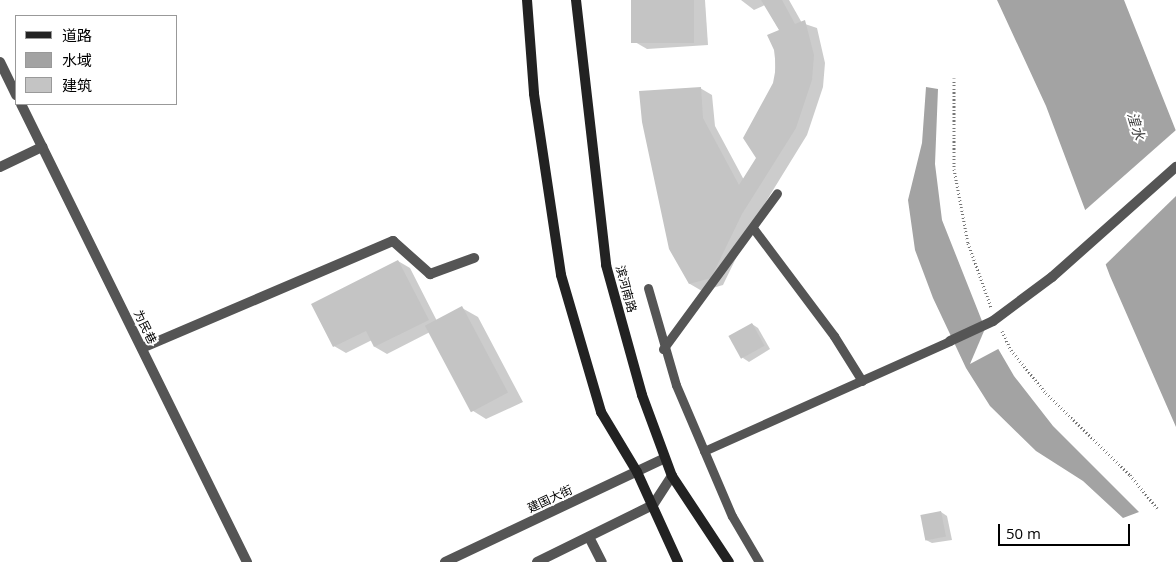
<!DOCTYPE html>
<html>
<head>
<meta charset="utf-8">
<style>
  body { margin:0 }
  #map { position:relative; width:1176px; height:562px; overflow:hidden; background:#fff; font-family:"Open Sans","Noto Sans SC",sans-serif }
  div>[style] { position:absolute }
  .water>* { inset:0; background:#a3a3a3 }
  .pier>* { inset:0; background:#fff }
  .shadow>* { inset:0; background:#0003 }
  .building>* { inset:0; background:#c4c4c4; transform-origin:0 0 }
  .path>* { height:3px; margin-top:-1.5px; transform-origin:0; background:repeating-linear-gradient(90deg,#777 0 1px,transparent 0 3.5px) }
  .service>* { height:9px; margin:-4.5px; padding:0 4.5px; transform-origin:4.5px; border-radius:4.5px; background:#555 }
  .pedestrian>* { height:10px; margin:-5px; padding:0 5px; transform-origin:5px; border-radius:5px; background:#555 }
  .minor>* { height:10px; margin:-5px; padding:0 5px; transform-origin:5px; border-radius:5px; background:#555 }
  .tertiary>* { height:10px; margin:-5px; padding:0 5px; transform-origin:5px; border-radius:5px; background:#555 }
  .secondary>* { height:10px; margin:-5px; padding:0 5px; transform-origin:5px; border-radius:5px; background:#222 }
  span { translate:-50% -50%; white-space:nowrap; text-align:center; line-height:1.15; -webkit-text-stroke:4px #fff; paint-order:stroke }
  .street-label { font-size:12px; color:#000 }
  .water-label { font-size:14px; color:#444; font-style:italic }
  .legend { position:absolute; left:15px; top:15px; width:162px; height:90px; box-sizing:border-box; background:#fff; border:1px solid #999; margin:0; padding:6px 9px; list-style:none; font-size:15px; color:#000 }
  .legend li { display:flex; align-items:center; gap:10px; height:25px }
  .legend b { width:25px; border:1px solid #999 }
  .scale { position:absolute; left:998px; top:524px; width:132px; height:22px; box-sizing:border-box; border:2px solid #000; border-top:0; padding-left:6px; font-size:15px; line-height:18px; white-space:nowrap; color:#000; -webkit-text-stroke:4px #fff; paint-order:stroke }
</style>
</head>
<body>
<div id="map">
  <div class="water">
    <div style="clip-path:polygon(997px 0,1124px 0,1176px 131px,1176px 427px,1110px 276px,1046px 106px)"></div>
    <div style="clip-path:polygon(926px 87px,938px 89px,935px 164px,942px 220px,982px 321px,1014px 376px,1053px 426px,1139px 512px,1123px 518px,1083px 481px,1036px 451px,990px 406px,966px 368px,933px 298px,915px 250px,908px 200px,922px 143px)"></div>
  </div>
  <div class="pier">
    <div style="clip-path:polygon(1176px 130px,1176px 196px,1104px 266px,1083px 212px)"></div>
    <div style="clip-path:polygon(987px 324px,1000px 348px,970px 364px)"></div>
  </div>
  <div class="shadow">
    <div style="clip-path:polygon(632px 0,705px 0,708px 45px,647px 49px,635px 42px)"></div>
    <div style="clip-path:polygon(741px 0,789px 0,802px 23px,817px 28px,825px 63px,823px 87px,807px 135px,754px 221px,723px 285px,702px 291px,690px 284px,700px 88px,712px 95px,715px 126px,744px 180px,758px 158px,775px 83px,775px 50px,780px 31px,765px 5px,754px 10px)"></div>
    <div style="clip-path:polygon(398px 261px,410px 268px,438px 323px,462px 308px,478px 317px,523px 402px,486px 419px,470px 409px,430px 332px,387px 354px,375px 347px,372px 340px,346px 353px,334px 346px)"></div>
    <div style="clip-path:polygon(752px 324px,758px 328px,770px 349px,749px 362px,743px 358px)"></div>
    <div style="clip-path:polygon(941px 512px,947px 516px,952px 540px,932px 543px,926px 540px)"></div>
  </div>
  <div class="building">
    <div style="left:631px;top:0;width:63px;height:43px"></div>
    <div style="clip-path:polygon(761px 0,782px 0,795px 24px,805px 20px,814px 55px,812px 80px,796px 128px,742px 214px,711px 278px,689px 284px,669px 249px,642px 122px,639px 91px,701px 87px,703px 118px,739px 185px,756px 158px,743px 138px,773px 83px,776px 67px,774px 50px,767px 35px,779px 30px)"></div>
    <div style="clip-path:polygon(398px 260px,429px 320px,374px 347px,366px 331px,333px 347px,311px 304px)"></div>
    <div style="left:462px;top:306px;width:98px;height:42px;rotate:62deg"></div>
    <div style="left:752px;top:323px;width:26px;height:27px;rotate:61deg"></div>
    <div style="left:941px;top:511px;width:26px;height:21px;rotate:79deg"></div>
  </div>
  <div class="path">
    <div style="left:954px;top:78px;width:91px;rotate:90deg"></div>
    <div style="left:954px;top:169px;width:75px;rotate:79.3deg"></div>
    <div style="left:968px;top:243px;width:68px;rotate:70.2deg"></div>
    <div style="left:1002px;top:331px;width:21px;rotate:65deg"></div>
    <div style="left:1011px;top:350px;width:55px;rotate:50.9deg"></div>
    <div style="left:1046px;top:393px;width:117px;rotate:44.3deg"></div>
    <div style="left:1130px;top:475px;width:43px;rotate:50.7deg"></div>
  </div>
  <div class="service">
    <div style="left:753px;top:228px;width:135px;rotate:53.1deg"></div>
    <div style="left:834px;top:336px;width:53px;rotate:58.1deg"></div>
    <div style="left:648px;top:288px;width:101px;rotate:73.9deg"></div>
    <div style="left:676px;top:385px;width:142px;rotate:66.9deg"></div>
    <div style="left:732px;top:516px;width:53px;rotate:59.6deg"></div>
    <div style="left:663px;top:349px;width:193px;rotate:-53.8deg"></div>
    <div style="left:704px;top:451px;width:269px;rotate:-24.1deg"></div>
  </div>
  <div class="pedestrian">
    <div style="left:950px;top:341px;width:47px;rotate:-24.9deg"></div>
    <div style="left:993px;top:321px;width:74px;rotate:-36.7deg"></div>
    <div style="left:1052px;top:277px;width:166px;rotate:-41.6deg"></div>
  </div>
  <div class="minor">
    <div style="left:0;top:62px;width:37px;rotate:64deg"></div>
    <div style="left:21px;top:104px;width:511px;rotate:63.74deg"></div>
    <div style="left:0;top:167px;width:47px;rotate:-25.5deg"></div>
    <div style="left:142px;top:348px;width:273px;rotate:-23.1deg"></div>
    <div style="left:393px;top:241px;width:50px;rotate:41.7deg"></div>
    <div style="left:430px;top:274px;width:47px;rotate:-20deg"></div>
    <div style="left:589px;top:537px;width:28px;rotate:63deg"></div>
  </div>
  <div class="tertiary">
    <div style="left:445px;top:562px;width:243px;rotate:-25.3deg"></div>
    <div style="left:537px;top:562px;width:129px;rotate:-26.2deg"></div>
    <div style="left:653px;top:505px;width:35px;rotate:-57deg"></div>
  </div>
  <div class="secondary">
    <div style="left:527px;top:0;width:94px;rotate:85.7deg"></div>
    <div style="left:534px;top:94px;width:183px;rotate:81.5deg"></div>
    <div style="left:561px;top:275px;width:143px;rotate:73.7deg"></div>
    <div style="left:601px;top:412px;width:70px;rotate:59deg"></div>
    <div style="left:637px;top:472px;width:99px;rotate:65.5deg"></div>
    <div style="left:576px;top:0;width:267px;rotate:83.5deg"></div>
    <div style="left:606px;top:265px;width:135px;rotate:74.5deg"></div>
    <div style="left:642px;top:395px;width:86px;rotate:69.7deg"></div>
    <div style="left:672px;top:476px;width:103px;rotate:56.5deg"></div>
  </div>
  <div class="street-label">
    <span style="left:626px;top:289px;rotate:75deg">滨河南路</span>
    <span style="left:145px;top:327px;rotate:64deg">为民巷</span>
    <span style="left:550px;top:499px;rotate:-25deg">建国大街</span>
  </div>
  <div class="water-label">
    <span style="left:1136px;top:126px;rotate:73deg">湟水</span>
  </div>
  <ul class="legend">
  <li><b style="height:6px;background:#222"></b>道路</li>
  <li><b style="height:14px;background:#a3a3a3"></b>水域</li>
  <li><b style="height:14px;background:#c4c4c4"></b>建筑</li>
  </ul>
  <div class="scale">50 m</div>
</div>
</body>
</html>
